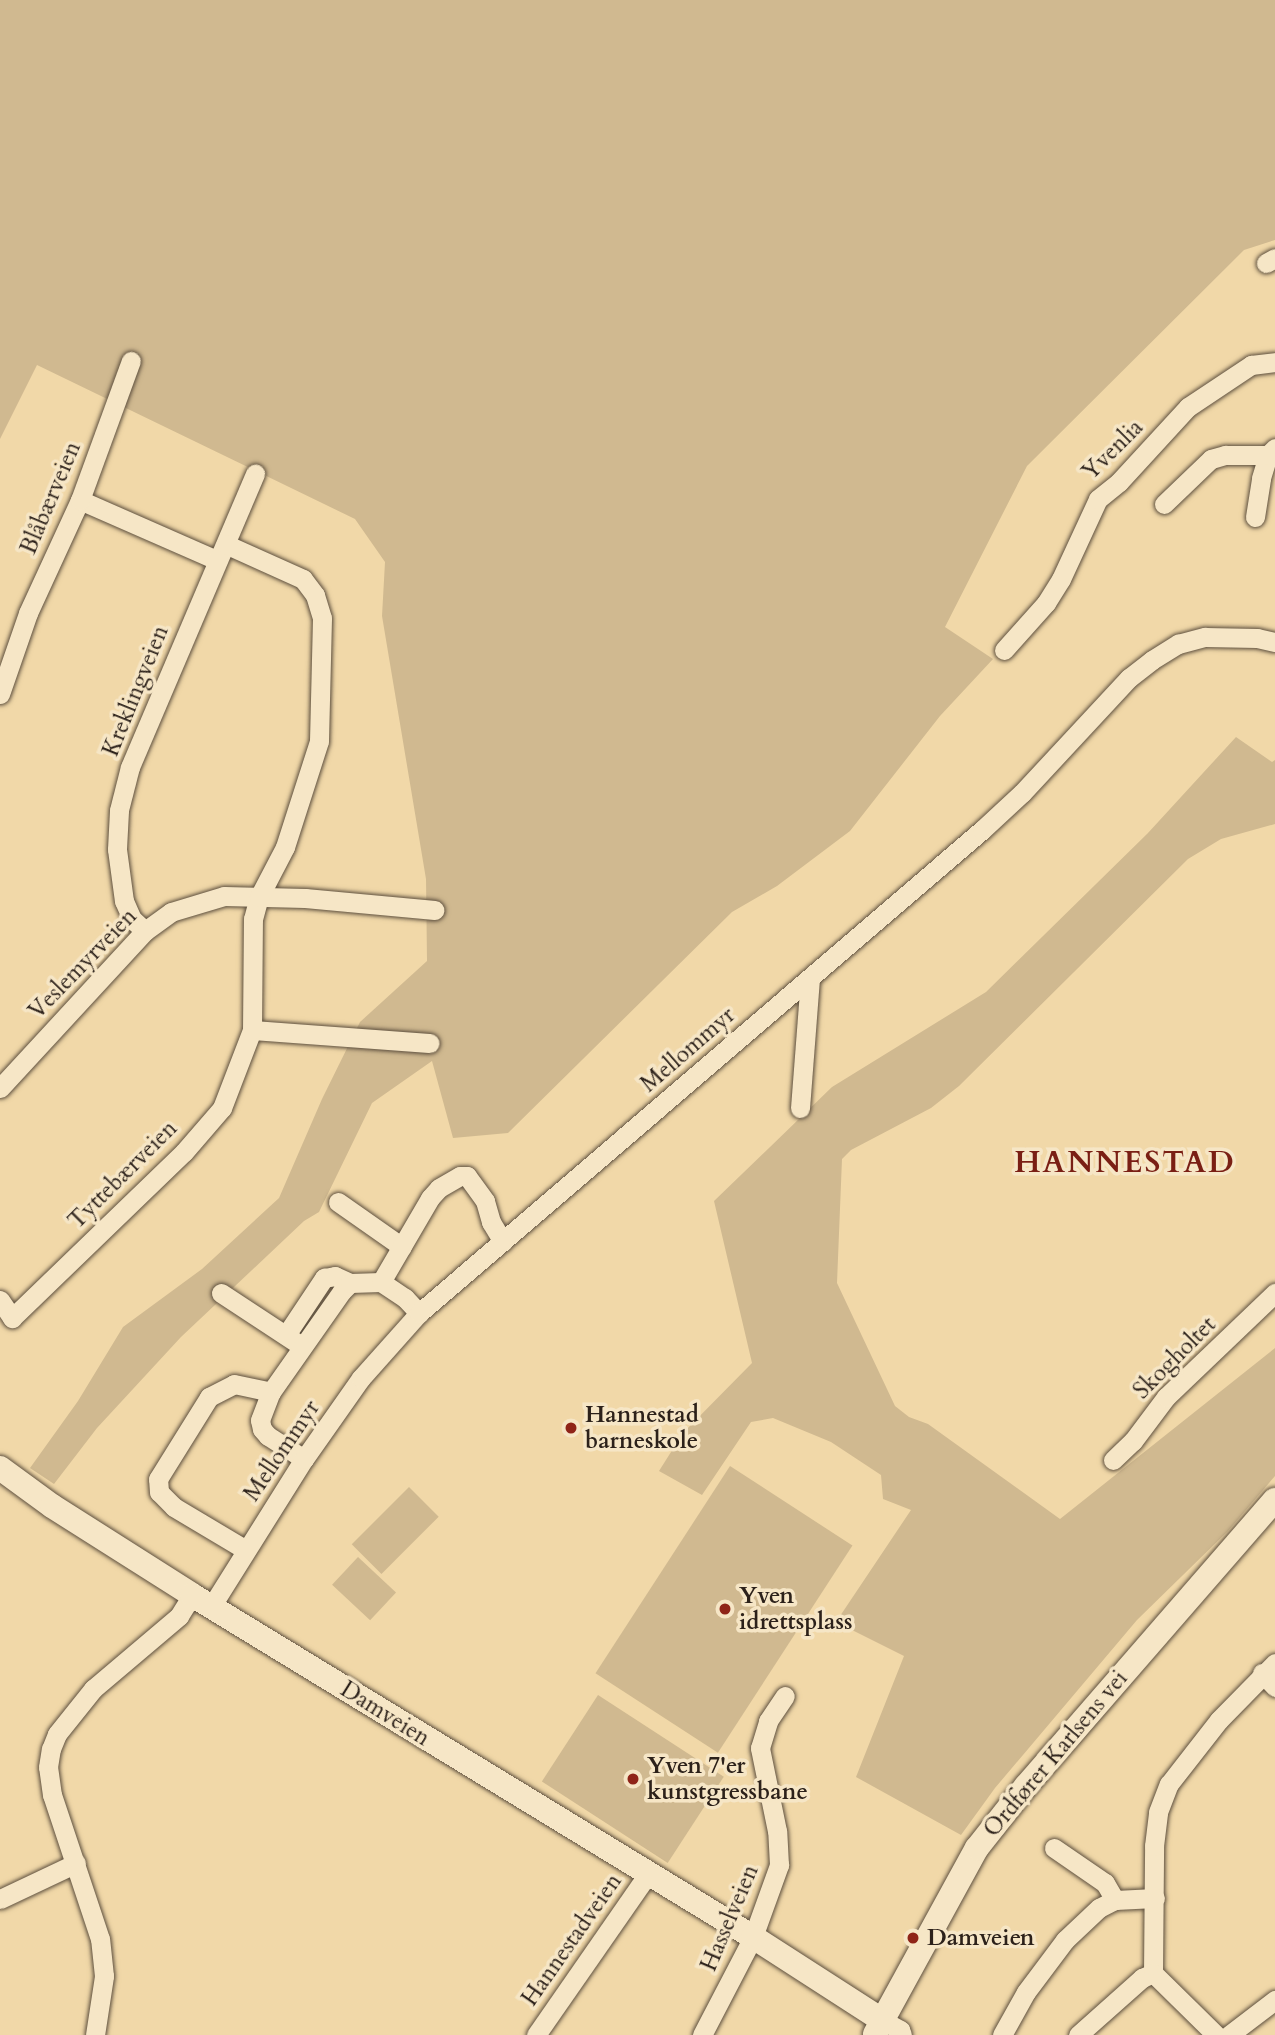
<!DOCTYPE html>
<html>
<head>
<meta charset="utf-8">
<style>
  body { margin:0 }
  #map { position:relative; width:1275px; height:2035px; overflow:hidden; background:#f1d8a8; font-family:Cardo,serif }
  div>[style] { position:absolute }
  .green>* { inset:0; background:#d0b990; transform-origin:0 0 }
  .roads { filter:drop-shadow(0 0 2px #5d4f3e) drop-shadow(0 0 2px #5d4f3e) }
  .minor>* { height:19px; margin:-9.5px; padding:0 9.5px; transform-origin:9.5px; border-radius:9.5px; background:#f6e6c6 }
  .tertiary>* { height:24px; margin:-12px; padding:0 12px; transform-origin:12px; border-radius:12px; background:#f6e6c6 }
  .dots>* { width:19px; height:19px; translate:-50% -50%; box-sizing:border-box; border:4px solid #f6e6c6; border-radius:50% }
  span { translate:-50% -50%; white-space:nowrap; text-align:center; line-height:1.15; -webkit-text-stroke:7px #f6e6c6; paint-order:stroke }
  .street-label { font-size:23px; color:#2c211a }
  .poi-label { font-size:23px; color:#2c211a; font-weight:700 }
  .left { translate:0 -50%; text-align:left }
  .district-label { font-size:30px; color:#7a1f14; font-weight:700; letter-spacing:2px }
</style>
</head>
<body>
<div id="map">
  <div class="green">
    <div style="clip-path:polygon(0 0,1275px 0,1275px 240px,1244px 250px,1027px 466px,945px 627px,993px 659px,940px 716px,850px 831px,777px 886px,732px 912px,508px 1133px,453px 1138px,432px 1061px,372px 1103px,319px 1212px,304px 1221px,181px 1337px,97px 1428px,54px 1484px,30px 1468px,78px 1401px,123px 1327px,202px 1269px,279px 1198px,322px 1099px,360px 1022px,427px 961px,426px 879px,382px 616px,385px 562px,355px 519px,37px 365px,0 439px)"></div>
    <div style="clip-path:polygon(1236px 737px,1272px 762px,1275px 760px,1275px 824px,1221px 839px,1188px 859px,959px 1086px,931px 1108px,851px 1150px,842px 1159px,837px 1283px,895px 1406px,909px 1417px,928px 1424px,1060px 1519px,1275px 1348px,1275px 1476px,1228px 1531px,1137px 1620px,995px 1788px,961px 1835px,856px 1777px,904px 1656px,836px 1622px,911px 1510px,883px 1499px,881px 1475px,831px 1442px,773px 1418px,751px 1422px,702px 1495px,659px 1471px,683px 1433px,752px 1363px,714px 1201px,832px 1087px,986px 992px,1148px 833px)"></div>
    <div style="left:730px;top:1466px;width:146px;height:247px;rotate:33deg"></div>
    <div style="left:409px;top:1487px;width:42px;height:81px;rotate:45deg"></div>
    <div style="left:358px;top:1557px;width:52px;height:38px;rotate:43deg"></div>
    <div style="left:598px;top:1695px;width:150px;height:103px;rotate:33deg"></div>
  </div>
  <div class="roads">
    <div class="minor">
      <div style="left:1266px;top:263px;width:10px;rotate:-29deg"></div>
      <div style="left:80px;top:500px;width:150px;rotate:23.7deg"></div>
      <div style="left:1164px;top:504px;width:65px;rotate:-43.8deg"></div>
      <div style="left:1211px;top:459px;width:15px;rotate:-16deg"></div>
      <div style="left:1225px;top:455px;width:43px"></div>
      <div style="left:1255px;top:517px;width:39px;rotate:-81deg"></div>
      <div style="left:1261px;top:478px;width:24px;rotate:-73deg"></div>
      <div style="left:1268px;top:455px;width:10px;rotate:-45deg"></div>
      <div style="left:1004px;top:650px;width:63px;rotate:-48.2deg"></div>
      <div style="left:1046px;top:603px;width:28px;rotate:-58deg"></div>
      <div style="left:1061px;top:579px;width:88px;rotate:-65.2deg"></div>
      <div style="left:1098px;top:499px;width:27px;rotate:-39deg"></div>
      <div style="left:1119px;top:482px;width:102px;rotate:-47.4deg"></div>
      <div style="left:1188px;top:407px;width:76px;rotate:-33.7deg"></div>
      <div style="left:1251px;top:365px;width:24px;rotate:-7deg"></div>
      <div style="left:0;top:694px;width:86px;rotate:-70.9deg"></div>
      <div style="left:28px;top:613px;width:124px;rotate:-65.3deg"></div>
      <div style="left:80px;top:500px;width:148px;rotate:-69.9deg"></div>
      <div style="left:145px;top:931px;width:18px;rotate:-137deg"></div>
      <div style="left:132px;top:919px;width:20px;rotate:-114deg"></div>
      <div style="left:124px;top:901px;width:52px;rotate:-97.7deg"></div>
      <div style="left:117px;top:849px;width:39px;rotate:-87deg"></div>
      <div style="left:119px;top:810px;width:44px;rotate:-75.7deg"></div>
      <div style="left:130px;top:767px;width:319px;rotate:-66.9deg"></div>
      <div style="left:252px;top:1030px;width:178px;rotate:4.2deg"></div>
      <div style="left:0;top:1088px;width:214px;rotate:-47.3deg"></div>
      <div style="left:145px;top:931px;width:32px;rotate:-36deg"></div>
      <div style="left:171px;top:912px;width:55px;rotate:-16.8deg"></div>
      <div style="left:224px;top:896px;width:81px;rotate:1.4deg"></div>
      <div style="left:305px;top:898px;width:130px;rotate:5.3deg"></div>
      <div style="left:800px;top:1108px;width:130px;rotate:-85.6deg"></div>
      <div style="left:338px;top:1202px;width:78px;rotate:35.1deg"></div>
      <div style="left:381px;top:1282px;width:29px;rotate:34deg"></div>
      <div style="left:405px;top:1298px;width:21px;rotate:47deg"></div>
      <div style="left:221px;top:1293px;width:91px;rotate:33.3deg"></div>
      <div style="left:0;top:1300px;width:22px;rotate:56deg"></div>
      <div style="left:12px;top:1318px;width:239px;rotate:-44deg"></div>
      <div style="left:184px;top:1152px;width:58px;rotate:-49.2deg"></div>
      <div style="left:222px;top:1108px;width:84px;rotate:-69deg"></div>
      <div style="left:252px;top:1030px;width:111px;rotate:-89.5deg"></div>
      <div style="left:253px;top:919px;width:23px;rotate:-75deg"></div>
      <div style="left:259px;top:897px;width:56px;rotate:-62.5deg"></div>
      <div style="left:285px;top:847px;width:111px;rotate:-72.2deg"></div>
      <div style="left:319px;top:741px;width:123px;rotate:-88.6deg"></div>
      <div style="left:322px;top:618px;width:24px;rotate:-107deg"></div>
      <div style="left:315px;top:595px;width:20px;rotate:-127deg"></div>
      <div style="left:303px;top:579px;width:85px;rotate:-155.8deg"></div>
      <div style="left:286px;top:1335px;width:69px;rotate:-56.3deg"></div>
      <div style="left:324px;top:1278px;width:11px;rotate:-10deg"></div>
      <div style="left:335px;top:1276px;width:17px;rotate:25deg"></div>
      <div style="left:304px;top:1459px;width:43px;rotate:-147.4deg"></div>
      <div style="left:268px;top:1436px;width:9px;rotate:-131deg"></div>
      <div style="left:262px;top:1429px;width:9px;rotate:-103deg"></div>
      <div style="left:260px;top:1420px;width:30px;rotate:-69deg"></div>
      <div style="left:271px;top:1392px;width:123px;rotate:-54.9deg"></div>
      <div style="left:342px;top:1291px;width:11px;rotate:-45deg"></div>
      <div style="left:350px;top:1283px;width:31px;rotate:-2deg"></div>
      <div style="left:381px;top:1282px;width:97px;rotate:-59.7deg"></div>
      <div style="left:430px;top:1198px;width:13px;rotate:-48deg"></div>
      <div style="left:439px;top:1188px;width:24px;rotate:-30deg"></div>
      <div style="left:460px;top:1176px;width:7px"></div>
      <div style="left:467px;top:1176px;width:31px;rotate:54deg"></div>
      <div style="left:485px;top:1201px;width:22px;rotate:74deg"></div>
      <div style="left:491px;top:1222px;width:23px;rotate:59deg"></div>
      <div style="left:1113px;top:1460px;width:28px;rotate:-44deg"></div>
      <div style="left:1133px;top:1441px;width:55px;rotate:-53.1deg"></div>
      <div style="left:1166px;top:1397px;width:151px;rotate:-43.7deg"></div>
      <div style="left:246px;top:1550px;width:84px;rotate:-149.2deg"></div>
      <div style="left:174px;top:1507px;width:21px;rotate:-135deg"></div>
      <div style="left:159px;top:1492px;width:13px;rotate:-94deg"></div>
      <div style="left:158px;top:1479px;width:97px;rotate:-58.1deg"></div>
      <div style="left:209px;top:1397px;width:28px;rotate:-27deg"></div>
      <div style="left:234px;top:1384px;width:38px;rotate:12deg"></div>
      <div style="left:211px;top:1607px;width:175px;rotate:-57.9deg"></div>
      <div style="left:304px;top:1459px;width:99px;rotate:-54.9deg"></div>
      <div style="left:361px;top:1378px;width:87px;rotate:-48.3deg"></div>
      <div style="left:419px;top:1313px;width:742px;rotate:-40.63deg"></div>
      <div style="left:982px;top:830px;width:54px;rotate:-42.8deg"></div>
      <div style="left:1022px;top:793px;width:157px;rotate:-47.1deg"></div>
      <div style="left:1129px;top:678px;width:29px;rotate:-38deg"></div>
      <div style="left:1152px;top:660px;width:31px;rotate:-32deg"></div>
      <div style="left:1178px;top:644px;width:28px;rotate:-15deg"></div>
      <div style="left:1205px;top:637px;width:52px;rotate:1.1deg"></div>
      <div style="left:1257px;top:638px;width:18px;rotate:13deg"></div>
      <div style="left:1262px;top:1673px;width:19px;rotate:47deg"></div>
      <div style="left:1054px;top:1848px;width:62px;rotate:34.5deg"></div>
      <div style="left:1105px;top:1883px;width:20px;rotate:60deg"></div>
      <div style="left:0;top:1899px;width:84px;rotate:-25.3deg"></div>
      <div style="left:1153px;top:1973px;width:127px;rotate:-89.5deg"></div>
      <div style="left:1154px;top:1846px;width:34px;rotate:-83deg"></div>
      <div style="left:1158px;top:1812px;width:30px;rotate:-69deg"></div>
      <div style="left:1169px;top:1784px;width:81px;rotate:-52deg"></div>
      <div style="left:1219px;top:1720px;width:80px;rotate:-45.5deg"></div>
      <div style="left:882px;top:2020px;width:21px;rotate:29deg"></div>
      <div style="left:900px;top:2030px;width:5px;rotate:68deg"></div>
      <div style="left:95px;top:2035px;width:60px;rotate:-81.3deg"></div>
      <div style="left:104px;top:1976px;width:37px;rotate:-96deg"></div>
      <div style="left:100px;top:1939px;width:152px;rotate:-108.4deg"></div>
      <div style="left:52px;top:1795px;width:28px;rotate:-98deg"></div>
      <div style="left:48px;top:1767px;width:18px;rotate:-81deg"></div>
      <div style="left:51px;top:1749px;width:16px;rotate:-68deg"></div>
      <div style="left:57px;top:1734px;width:58px;rotate:-51.3deg"></div>
      <div style="left:93px;top:1689px;width:113px;rotate:-40.3deg"></div>
      <div style="left:179px;top:1616px;width:25px;rotate:-58deg"></div>
      <div style="left:536px;top:2035px;width:196px;rotate:-55.2deg"></div>
      <div style="left:702px;top:2035px;width:110px;rotate:-62.5deg"></div>
      <div style="left:753px;top:1937px;width:77px;rotate:-70.1deg"></div>
      <div style="left:779px;top:1865px;width:34px;rotate:-93deg"></div>
      <div style="left:777px;top:1831px;width:85px;rotate:-101.6deg"></div>
      <div style="left:760px;top:1748px;width:28px;rotate:-73deg"></div>
      <div style="left:768px;top:1721px;width:30px;rotate:-56deg"></div>
      <div style="left:1002px;top:2035px;width:49px;rotate:-60.8deg"></div>
      <div style="left:1026px;top:1992px;width:65px;rotate:-53.1deg"></div>
      <div style="left:1065px;top:1940px;width:47px;rotate:-43.3deg"></div>
      <div style="left:1099px;top:1908px;width:18px;rotate:-27deg"></div>
      <div style="left:1115px;top:1900px;width:40px;rotate:-2.9deg"></div>
      <div style="left:1078px;top:2035px;width:86px;rotate:-41.7deg"></div>
      <div style="left:1142px;top:1978px;width:12px;rotate:-24deg"></div>
      <div style="left:1153px;top:1973px;width:88px;rotate:44.5deg"></div>
      <div style="left:1229px;top:2035px;width:58px;rotate:-37.3deg"></div>
    </div>
    <div class="tertiary">
      <div style="left:0;top:1468px;width:64px;rotate:36.2deg"></div>
      <div style="left:52px;top:1506px;width:166px;rotate:32.4deg"></div>
      <div style="left:192px;top:1595px;width:657px;rotate:31.37deg"></div>
      <div style="left:753px;top:1937px;width:153px;rotate:32.8deg"></div>
      <div style="left:875px;top:2034px;width:212px;rotate:-61.3deg"></div>
      <div style="left:977px;top:1848px;width:79px;rotate:-51.7deg"></div>
      <div style="left:1026px;top:1786px;width:379px;rotate:-49deg"></div>
    </div>
  </div>
  <div class="dots">
    <div style="left:571px;top:1428px;background:#8f2418"></div>
    <div style="left:725px;top:1609px;background:#8f2418"></div>
    <div style="left:633px;top:1779px;background:#8f2418"></div>
    <div style="left:913px;top:1938px;background:#8f2418"></div>
  </div>
  <div class="street-label">
    <span style="left:1113px;top:450px;rotate:-45deg">Yvenlia</span>
    <span style="left:51px;top:498px;rotate:-67deg">Blåbærveien</span>
    <span style="left:136px;top:691px;rotate:-68deg">Kreklingveien</span>
    <span style="left:83px;top:964px;rotate:-46deg">Veslemyrveien</span>
    <span style="left:688px;top:1050px;rotate:-41deg">Mellommyr</span>
    <span style="left:123px;top:1175px;rotate:-45deg">Tyttebærveien</span>
    <span style="left:1175px;top:1358px;rotate:-45deg">Skogholtet</span>
    <span style="left:282px;top:1451px;rotate:-56deg">Mellommyr</span>
    <span style="left:385px;top:1714px;rotate:32deg">Damveien</span>
    <span style="left:1056px;top:1754px;rotate:-50deg">Ordfører Karlsens vei</span>
    <span style="left:730px;top:1918px;rotate:-67deg">Hasselveien</span>
    <span style="left:572px;top:1940px;rotate:-55deg">Hannestadveien</span>
  </div>
  <div class="poi-label">
    <span class="left" style="left:585px;top:1428px">Hannestad<br>barneskole</span>
    <span class="left" style="left:739px;top:1609px">Yven<br>idrettsplass</span>
    <span class="left" style="left:647px;top:1779px">Yven 7'er<br>kunstgressbane</span>
    <span class="left" style="left:927px;top:1938px">Damveien</span>
  </div>
  <div class="district-label">
    <span style="left:1125px;top:1163px">HANNESTAD</span>
  </div>
</div>
</body>
</html>
